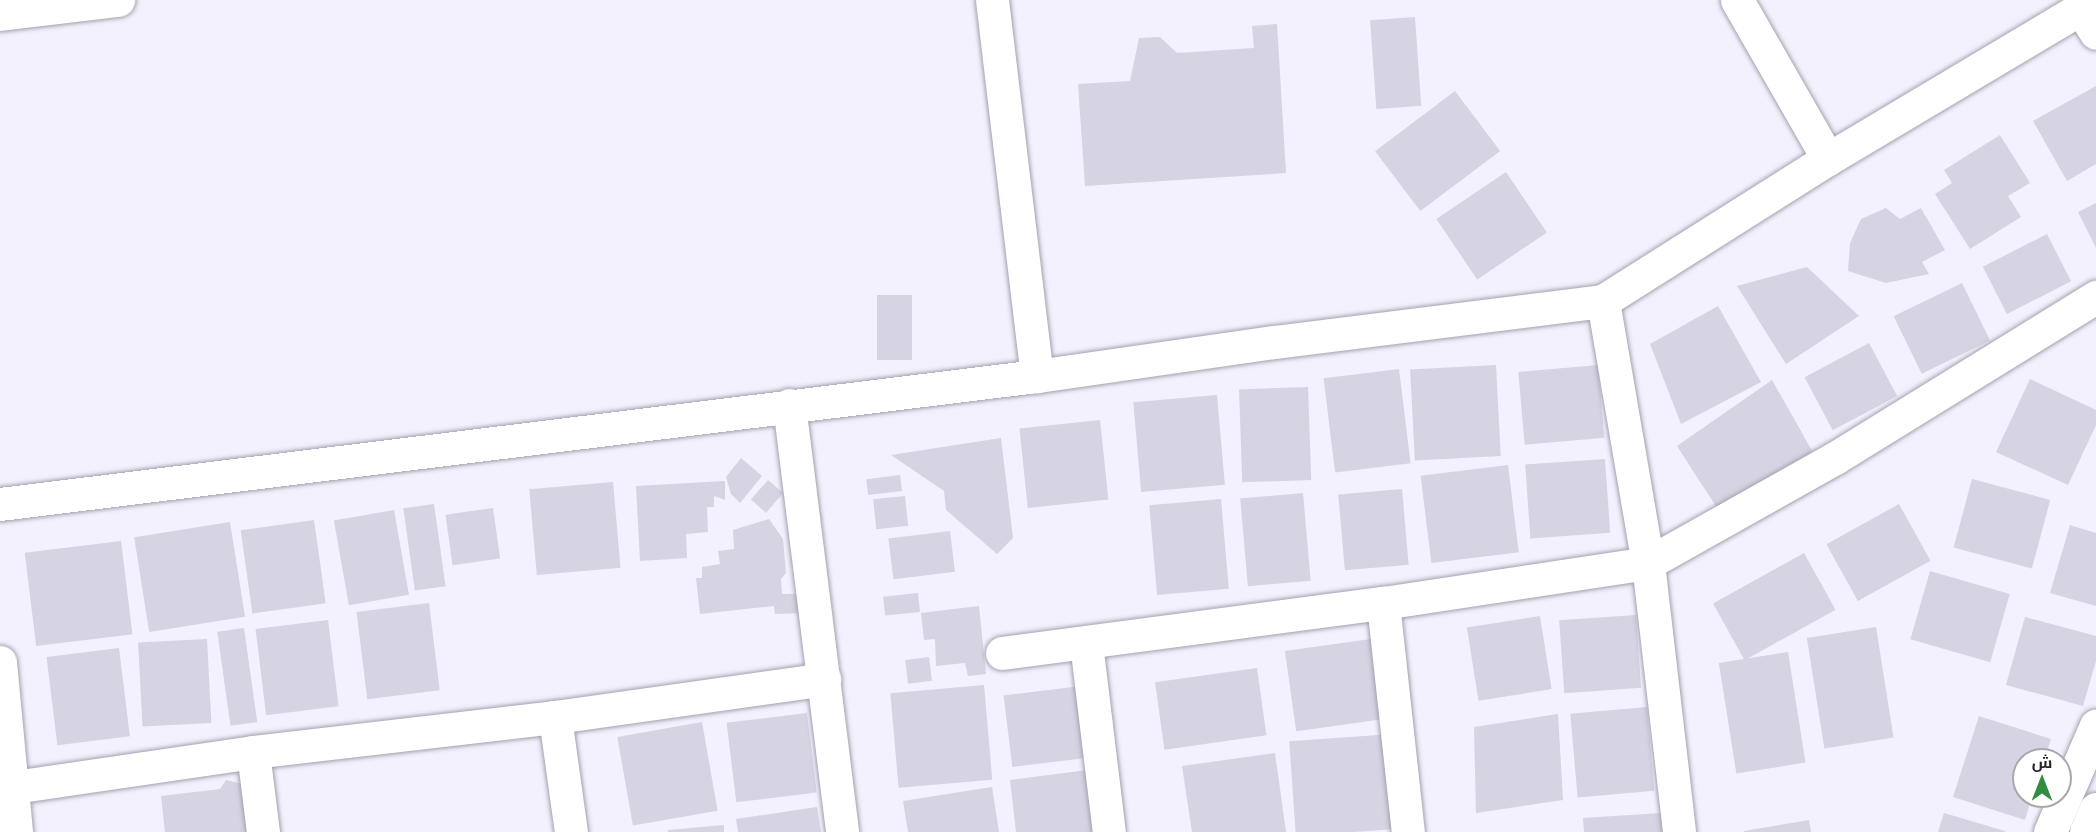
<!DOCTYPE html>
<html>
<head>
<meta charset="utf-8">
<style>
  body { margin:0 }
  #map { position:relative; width:2096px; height:832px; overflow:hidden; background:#f3f1fd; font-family:"Source Serif 4",Cairo,serif }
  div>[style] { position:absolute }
  .building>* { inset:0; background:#d6d3e2; transform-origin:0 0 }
  .roads { filter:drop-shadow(0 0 2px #a4a1af) drop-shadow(0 0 2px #a4a1af) }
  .street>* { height:33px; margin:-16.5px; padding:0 16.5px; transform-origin:16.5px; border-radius:16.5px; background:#fff }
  span { translate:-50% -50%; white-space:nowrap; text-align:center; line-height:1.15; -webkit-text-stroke:6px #fff; paint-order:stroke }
  .north { position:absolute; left:2012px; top:748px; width:60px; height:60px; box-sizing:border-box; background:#fff; border:2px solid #a8a7aa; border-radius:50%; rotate:0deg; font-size:16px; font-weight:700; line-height:24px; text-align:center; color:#25242a }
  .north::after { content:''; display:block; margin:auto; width:21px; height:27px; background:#318e40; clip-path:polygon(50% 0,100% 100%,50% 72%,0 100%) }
</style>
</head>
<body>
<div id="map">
  <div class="building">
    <div style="left:1415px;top:17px;width:89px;height:45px;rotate:86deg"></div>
    <div style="clip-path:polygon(1277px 24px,1286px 173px,1085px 186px,1078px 84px,1130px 81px,1139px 38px,1160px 37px,1177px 53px,1254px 48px,1252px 26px)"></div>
    <div style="clip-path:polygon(2096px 86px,2096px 164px,2067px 181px,2033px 121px)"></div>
    <div style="left:1455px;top:91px;width:75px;height:100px;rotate:53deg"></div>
    <div style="clip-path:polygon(2000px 135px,2030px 183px,2008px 196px,2021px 217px,1970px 249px,1935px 194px,1952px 183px,1944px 170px)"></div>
    <div style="left:1506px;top:172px;width:73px;height:84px;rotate:56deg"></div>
    <div style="clip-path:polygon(2096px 203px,2096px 248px,2078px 212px)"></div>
    <div style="clip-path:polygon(1886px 208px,1900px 219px,1921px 208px,1945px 250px,1922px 262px,1929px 274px,1886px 283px,1848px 271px,1850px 243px,1861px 219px)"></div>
    <div style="left:2047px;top:234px;width:53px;height:72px;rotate:63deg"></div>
    <div style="clip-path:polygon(1807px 267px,1859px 316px,1786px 364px,1737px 286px)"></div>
    <div style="left:1962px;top:283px;width:64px;height:76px;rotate:64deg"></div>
    <div style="left:877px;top:295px;width:35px;height:65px"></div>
    <div style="clip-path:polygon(1718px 306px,1761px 382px,1681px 424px,1650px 344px)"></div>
    <div style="left:1869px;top:343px;width:60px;height:73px;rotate:62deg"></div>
    <div style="left:1496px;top:365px;width:91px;height:86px;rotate:87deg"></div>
    <div style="left:1598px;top:365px;width:73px;height:80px;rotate:85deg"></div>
    <div style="left:1399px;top:369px;width:95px;height:76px;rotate:83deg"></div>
    <div style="clip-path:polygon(2030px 379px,2096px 410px,2096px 425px,2068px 485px,1996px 452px)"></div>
    <div style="clip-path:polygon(1772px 380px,1815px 456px,1717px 508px,1677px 446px)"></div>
    <div style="left:1308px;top:387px;width:93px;height:69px;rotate:88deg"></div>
    <div style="left:1217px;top:395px;width:90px;height:84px;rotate:85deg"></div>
    <div style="left:1100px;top:420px;width:80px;height:81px;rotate:84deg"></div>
    <div style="clip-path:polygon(1001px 438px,1013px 538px,997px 554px,946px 510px,944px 491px,891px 455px)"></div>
    <div style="clip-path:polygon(741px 458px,762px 476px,740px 503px,731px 494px,726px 477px)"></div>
    <div style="left:1605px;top:459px;width:74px;height:80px;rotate:86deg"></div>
    <div style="left:1508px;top:465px;width:88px;height:88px;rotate:83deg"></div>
    <div style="left:900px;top:475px;width:16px;height:34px;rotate:83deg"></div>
    <div style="left:1972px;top:479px;width:81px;height:71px;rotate:15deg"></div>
    <div style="left:768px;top:480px;width:20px;height:26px;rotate:41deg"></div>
    <div style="clip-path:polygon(725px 481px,725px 500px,714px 496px,714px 507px,707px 507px,708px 532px,686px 534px,687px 558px,640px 561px,636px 486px)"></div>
    <div style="left:613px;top:482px;width:86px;height:84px;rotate:85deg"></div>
    <div style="left:1402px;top:489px;width:76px;height:64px;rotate:85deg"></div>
    <div style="left:1303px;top:493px;width:88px;height:63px;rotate:85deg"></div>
    <div style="left:905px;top:496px;width:30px;height:32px;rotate:84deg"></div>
    <div style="left:1221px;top:499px;width:90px;height:72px;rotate:85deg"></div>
    <div style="left:434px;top:504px;width:83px;height:31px;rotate:82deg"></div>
    <div style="left:1899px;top:504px;width:65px;height:83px;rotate:61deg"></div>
    <div style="left:493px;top:508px;width:51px;height:48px;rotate:82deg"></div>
    <div style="left:394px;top:510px;width:86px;height:61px;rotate:80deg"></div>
    <div style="clip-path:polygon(769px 519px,783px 539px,786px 573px,781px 579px,782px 594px,802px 594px,802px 613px,775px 614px,774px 606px,700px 614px,696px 578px,702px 578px,702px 567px,720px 564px,718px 551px,734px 549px,733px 530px)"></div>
    <div style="left:314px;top:520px;width:84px;height:74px;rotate:82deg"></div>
    <div style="left:230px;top:522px;width:96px;height:97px;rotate:81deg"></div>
    <div style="clip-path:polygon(2070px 525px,2096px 533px,2096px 606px,2050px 593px)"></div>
    <div style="left:950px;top:531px;width:41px;height:62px;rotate:83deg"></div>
    <div style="left:121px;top:541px;width:94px;height:97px;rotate:83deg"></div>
    <div style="left:1804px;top:553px;width:65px;height:104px;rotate:61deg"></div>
    <div style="left:1930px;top:571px;width:83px;height:71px;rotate:16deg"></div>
    <div style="left:918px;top:593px;width:19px;height:35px;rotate:84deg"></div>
    <div style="left:429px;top:603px;width:88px;height:73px;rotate:83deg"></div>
    <div style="clip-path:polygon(979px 606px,986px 674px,968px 676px,965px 663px,936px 666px,935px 639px,924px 640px,921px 613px)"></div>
    <div style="left:1636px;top:615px;width:73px;height:77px;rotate:86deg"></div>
    <div style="left:1540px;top:616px;width:74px;height:74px;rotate:81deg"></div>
    <div style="clip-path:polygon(2025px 617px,2096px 636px,2096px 661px,2083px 706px,2006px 685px)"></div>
    <div style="left:328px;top:620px;width:87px;height:73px;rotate:83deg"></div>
    <div style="left:1876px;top:627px;width:112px;height:70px;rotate:81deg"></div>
    <div style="left:244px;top:628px;width:95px;height:27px;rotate:82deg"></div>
    <div style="left:1378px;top:638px;width:81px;height:94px;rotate:82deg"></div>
    <div style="left:207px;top:639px;width:84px;height:69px;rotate:87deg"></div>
    <div style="left:119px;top:648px;width:89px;height:73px;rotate:83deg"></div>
    <div style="left:1788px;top:652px;width:112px;height:70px;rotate:81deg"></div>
    <div style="left:929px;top:657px;width:24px;height:24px;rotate:83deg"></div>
    <div style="left:1257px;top:668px;width:68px;height:103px;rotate:82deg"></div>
    <div style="left:984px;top:685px;width:95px;height:94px;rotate:85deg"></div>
    <div style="left:1081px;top:686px;width:72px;height:78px;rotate:83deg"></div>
    <div style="left:1647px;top:707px;width:84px;height:77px;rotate:85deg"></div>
    <div style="left:807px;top:713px;width:80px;height:81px;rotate:83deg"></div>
    <div style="clip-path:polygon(1558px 714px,1563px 800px,1476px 813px,1474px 727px)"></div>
    <div style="clip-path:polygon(1979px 716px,2051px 739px,2044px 760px,2024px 760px,2024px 796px,2032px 796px,2025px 820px,1953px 797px)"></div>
    <div style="left:702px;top:722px;width:90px;height:86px;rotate:80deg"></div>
    <div style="left:1393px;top:734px;width:95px;height:104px;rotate:86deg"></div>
    <div style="clip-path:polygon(1275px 753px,1286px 832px,1192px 832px,1182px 766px)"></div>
    <div style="clip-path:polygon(1095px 769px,1104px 832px,1016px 832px,1010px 780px)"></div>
    <div style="clip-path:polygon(226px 780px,247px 785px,253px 832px,165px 832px,161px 796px,220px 789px)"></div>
    <div style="clip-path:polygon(992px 787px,999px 832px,908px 832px,903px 801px)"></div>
    <div style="clip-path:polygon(817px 807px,821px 832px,738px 832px,736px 819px)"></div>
    <div style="clip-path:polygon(1661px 813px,1662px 832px,1584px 832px,1583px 818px)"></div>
    <div style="clip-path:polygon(1944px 813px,2005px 831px,2005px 832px,1938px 832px)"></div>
    <div style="clip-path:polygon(1809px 820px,1811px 832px,1744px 832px,1744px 831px)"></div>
    <div style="clip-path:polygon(724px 825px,724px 832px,668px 832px,668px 830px)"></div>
  </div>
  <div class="roads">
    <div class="street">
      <div style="left:992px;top:0;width:379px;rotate:83.2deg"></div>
      <div style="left:1737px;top:0;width:183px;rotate:60.2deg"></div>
      <div style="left:2081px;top:9px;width:28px;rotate:58deg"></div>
      <div style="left:0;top:14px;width:119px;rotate:-6.8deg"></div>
      <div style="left:1603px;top:301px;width:266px;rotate:80.3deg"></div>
      <div style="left:1648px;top:563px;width:271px;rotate:83.4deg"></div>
      <div style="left:789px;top:405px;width:430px;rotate:82.9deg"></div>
      <div style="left:0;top:504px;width:1045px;rotate:-7.04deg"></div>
      <div style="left:1037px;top:376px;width:239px;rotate:-8.2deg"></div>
      <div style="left:1274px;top:342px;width:332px;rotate:-7.1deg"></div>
      <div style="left:1603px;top:301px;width:266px;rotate:-32.3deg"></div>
      <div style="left:1828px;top:159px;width:311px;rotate:-30.8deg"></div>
      <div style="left:1383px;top:603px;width:230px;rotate:83.8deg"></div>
      <div style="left:1086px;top:643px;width:190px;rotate:83.1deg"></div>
      <div style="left:1002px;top:653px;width:384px;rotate:-7.5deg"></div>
      <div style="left:1383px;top:603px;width:268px;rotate:-8.6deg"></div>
      <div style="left:1648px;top:563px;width:214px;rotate:-29.3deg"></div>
      <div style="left:1835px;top:458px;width:307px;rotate:-31.7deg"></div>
      <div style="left:0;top:662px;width:171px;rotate:84.6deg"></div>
      <div style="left:555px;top:717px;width:116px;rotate:82.1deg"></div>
      <div style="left:253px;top:752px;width:81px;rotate:82.9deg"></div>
      <div style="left:0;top:789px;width:256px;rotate:-8.3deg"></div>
      <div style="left:253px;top:752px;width:304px;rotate:-6.6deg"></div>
      <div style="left:555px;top:717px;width:272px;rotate:-8deg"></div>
      <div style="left:2050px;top:832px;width:116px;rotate:-66.7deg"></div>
      <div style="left:2086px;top:832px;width:25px;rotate:-67deg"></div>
    </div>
  </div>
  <div class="north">ش</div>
</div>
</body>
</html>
